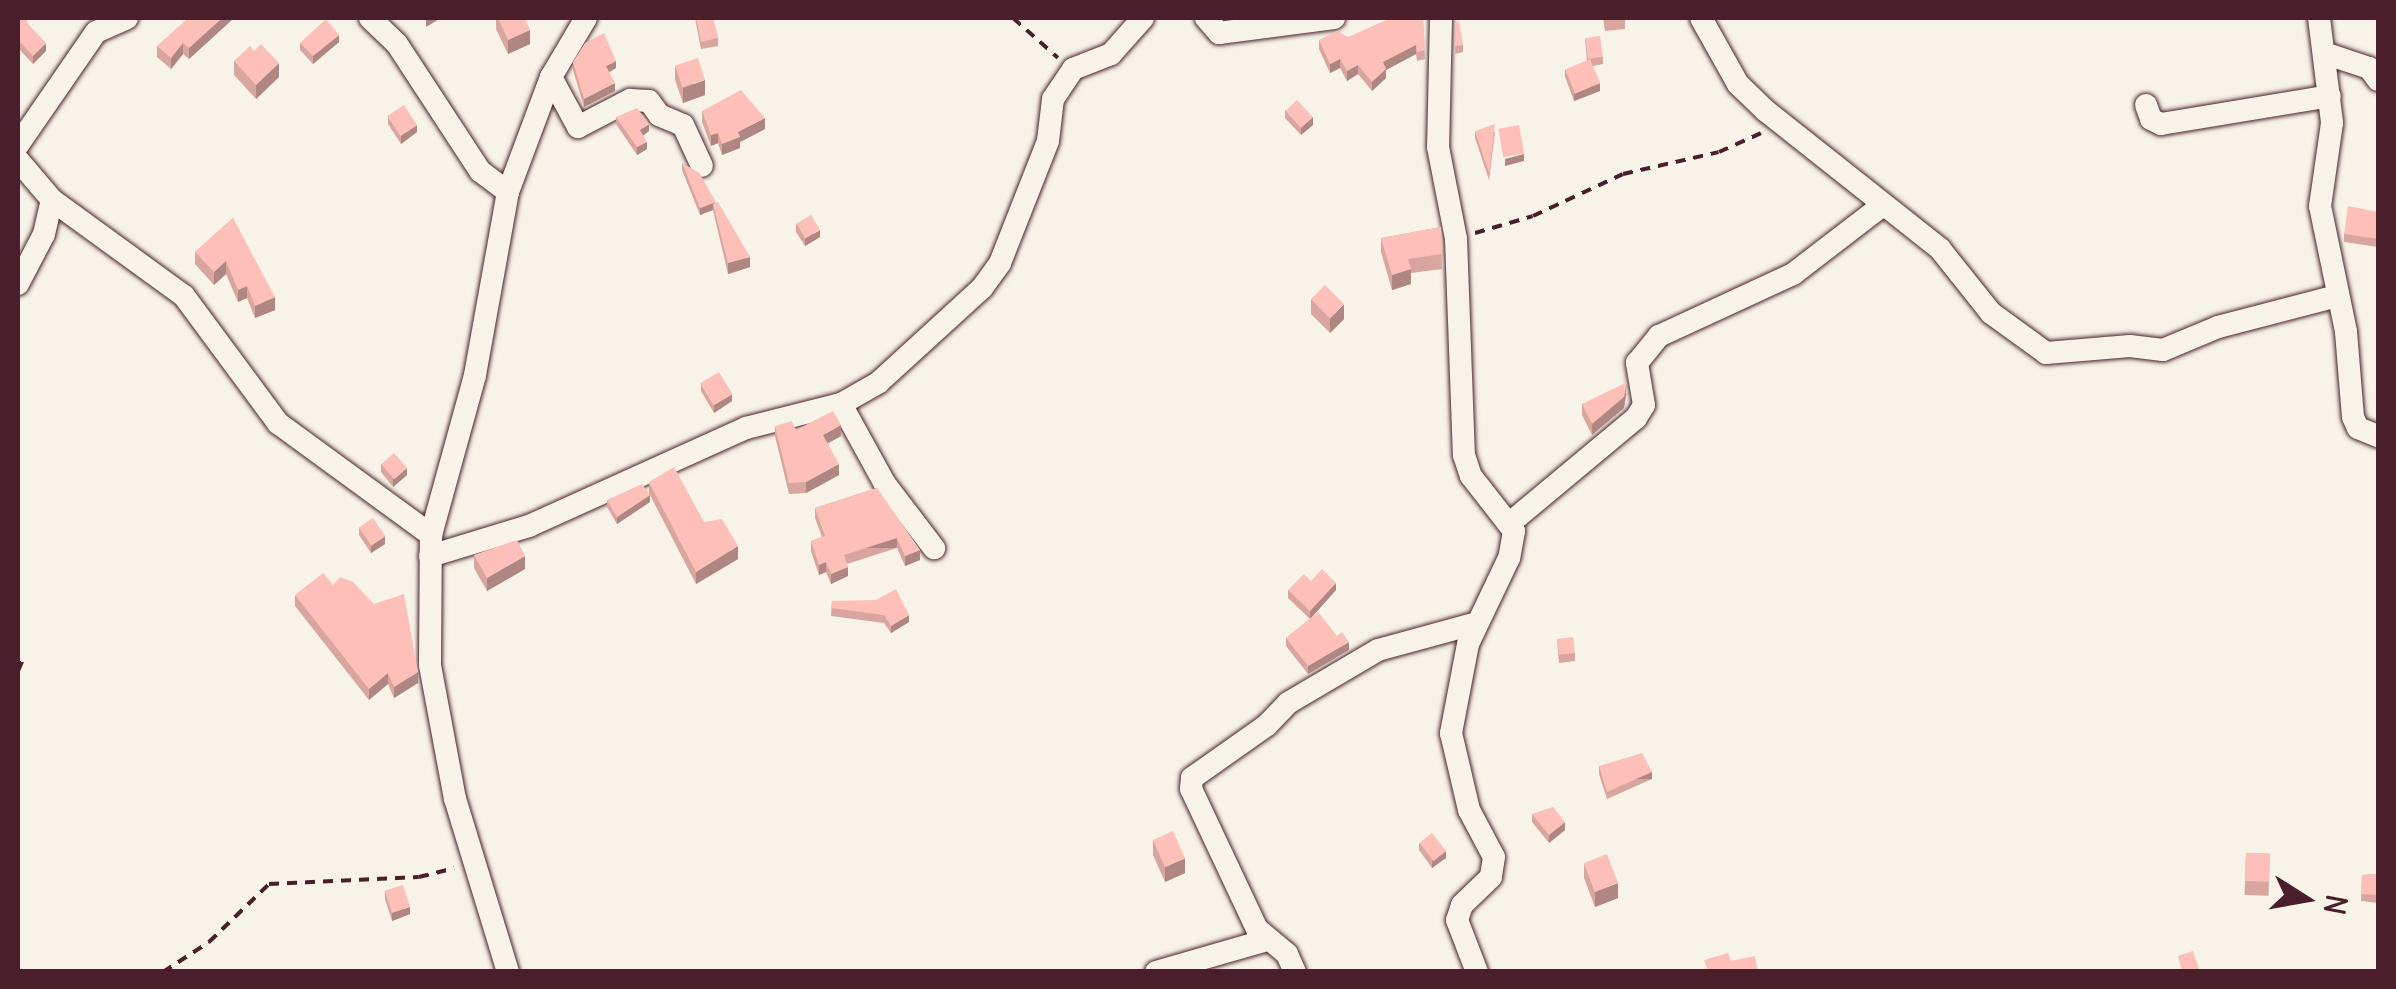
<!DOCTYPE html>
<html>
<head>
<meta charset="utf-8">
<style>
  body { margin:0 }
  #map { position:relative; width:2396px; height:989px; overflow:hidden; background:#f7f3e8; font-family:Delius,sans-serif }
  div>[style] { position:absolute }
  .path>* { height:4px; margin-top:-2px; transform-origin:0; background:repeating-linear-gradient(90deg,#4a1f2b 0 10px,transparent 0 18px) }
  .roads { filter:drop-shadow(0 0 2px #4a1f2b) drop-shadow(0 0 2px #4a1f2b) }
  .minor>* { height:22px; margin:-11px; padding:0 11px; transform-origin:11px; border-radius:11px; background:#f7f3e8 }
  .wall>* { inset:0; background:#d9a59f; transform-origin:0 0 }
  .shaded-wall>* { inset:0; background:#b08682; transform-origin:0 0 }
  .building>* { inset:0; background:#fcc0b9; transform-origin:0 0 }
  span { translate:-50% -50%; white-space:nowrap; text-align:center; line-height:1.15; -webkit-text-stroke:10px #f7f3e8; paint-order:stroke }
  .frame { position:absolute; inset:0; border:20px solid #4a1f2b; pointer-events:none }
  .north { position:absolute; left:2256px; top:849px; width:100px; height:100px; -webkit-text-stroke:8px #f7f3e8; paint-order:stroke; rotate:101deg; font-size:28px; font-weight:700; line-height:40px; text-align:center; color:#4a1f2b }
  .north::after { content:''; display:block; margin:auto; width:35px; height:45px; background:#4a1f2b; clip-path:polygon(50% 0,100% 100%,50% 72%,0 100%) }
</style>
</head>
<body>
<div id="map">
  <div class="path">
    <div style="left:1013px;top:18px;width:60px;rotate:41.6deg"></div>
    <div style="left:1475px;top:233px;width:60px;rotate:-16.3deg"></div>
    <div style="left:1533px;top:216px;width:99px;rotate:-25deg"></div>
    <div style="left:1623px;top:174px;width:98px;rotate:-12.9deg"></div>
    <div style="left:1719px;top:152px;width:46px;rotate:-24.3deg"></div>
    <div style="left:18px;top:671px;width:13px;rotate:-67deg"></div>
    <div style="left:163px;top:972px;width:55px;rotate:-33.1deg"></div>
    <div style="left:209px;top:942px;width:83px;rotate:-44deg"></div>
    <div style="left:269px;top:884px;width:150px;rotate:-2.7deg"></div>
    <div style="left:419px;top:877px;width:36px;rotate:-14deg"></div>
  </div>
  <div class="roads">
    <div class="minor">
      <div style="left:370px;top:18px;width:37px;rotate:44deg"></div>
      <div style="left:397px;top:44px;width:152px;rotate:56.8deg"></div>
      <div style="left:480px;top:171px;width:35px;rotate:37deg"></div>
      <div style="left:1206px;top:18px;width:20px;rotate:49deg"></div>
      <div style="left:1219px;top:33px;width:116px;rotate:-7.4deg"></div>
      <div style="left:1441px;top:18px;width:129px;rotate:91.3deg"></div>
      <div style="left:1438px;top:147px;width:94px;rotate:78.9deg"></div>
      <div style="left:1456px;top:239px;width:216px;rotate:87.9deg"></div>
      <div style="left:1464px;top:455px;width:22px;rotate:72deg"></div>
      <div style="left:1471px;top:476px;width:70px;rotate:52deg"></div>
      <div style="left:1514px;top:531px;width:27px;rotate:100deg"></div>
      <div style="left:1509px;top:558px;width:95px;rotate:115.5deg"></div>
      <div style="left:1468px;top:644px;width:91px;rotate:100.8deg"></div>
      <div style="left:1451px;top:733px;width:79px;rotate:76.8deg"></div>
      <div style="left:1469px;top:810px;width:53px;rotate:62deg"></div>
      <div style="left:1494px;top:857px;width:20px;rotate:99deg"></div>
      <div style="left:1491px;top:877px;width:40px;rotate:136deg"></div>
      <div style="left:1462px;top:905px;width:16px;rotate:108deg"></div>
      <div style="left:1457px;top:920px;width:56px;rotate:69deg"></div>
      <div style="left:1701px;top:18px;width:76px;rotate:60.7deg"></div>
      <div style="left:1738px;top:84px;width:39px;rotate:44deg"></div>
      <div style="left:1766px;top:111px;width:222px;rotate:38.4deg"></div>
      <div style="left:1940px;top:249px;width:82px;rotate:51.4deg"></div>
      <div style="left:1991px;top:313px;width:68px;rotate:36deg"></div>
      <div style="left:2046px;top:353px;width:84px;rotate:-4.8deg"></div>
      <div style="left:2130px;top:346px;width:33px;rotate:7deg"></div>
      <div style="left:2163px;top:350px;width:60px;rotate:-22.7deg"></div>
      <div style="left:2218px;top:327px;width:123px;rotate:-14.6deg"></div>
      <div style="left:2319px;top:18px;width:106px;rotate:82.9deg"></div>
      <div style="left:2332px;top:123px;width:84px;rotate:98.2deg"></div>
      <div style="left:2320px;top:206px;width:129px;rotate:78.3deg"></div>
      <div style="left:2346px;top:332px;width:85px;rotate:85.3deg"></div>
      <div style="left:2353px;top:417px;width:12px;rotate:66deg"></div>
      <div style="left:2358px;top:428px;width:22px;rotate:22deg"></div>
      <div style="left:2324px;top:53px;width:47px;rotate:18.4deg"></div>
      <div style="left:2369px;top:68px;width:15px;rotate:53deg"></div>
      <div style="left:551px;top:77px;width:57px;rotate:61.6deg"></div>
      <div style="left:578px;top:127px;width:59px;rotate:-27.4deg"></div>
      <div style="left:630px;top:100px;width:19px;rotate:3deg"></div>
      <div style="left:649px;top:101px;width:17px;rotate:54deg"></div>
      <div style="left:659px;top:115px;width:26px;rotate:23deg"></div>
      <div style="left:683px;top:125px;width:45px;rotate:65.1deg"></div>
      <div style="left:2146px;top:105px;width:15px;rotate:70deg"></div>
      <div style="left:2151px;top:119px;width:11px;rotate:27deg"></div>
      <div style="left:2161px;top:124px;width:171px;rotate:-9.4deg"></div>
      <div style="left:18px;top:145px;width:137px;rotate:-55.4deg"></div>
      <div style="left:96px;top:32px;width:34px;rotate:-24deg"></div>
      <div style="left:18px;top:160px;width:52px;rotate:49.6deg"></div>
      <div style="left:52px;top:200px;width:163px;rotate:36deg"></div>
      <div style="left:184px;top:296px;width:158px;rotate:53.5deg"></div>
      <div style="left:278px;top:423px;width:190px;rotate:36.2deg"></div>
      <div style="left:18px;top:284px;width:56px;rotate:-62.5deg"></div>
      <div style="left:44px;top:234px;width:35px;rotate:-77deg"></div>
      <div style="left:841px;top:404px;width:91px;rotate:61.2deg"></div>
      <div style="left:885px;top:484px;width:81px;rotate:52.6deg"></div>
      <div style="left:1510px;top:523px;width:164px;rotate:-39.8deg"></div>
      <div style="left:1636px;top:418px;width:15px;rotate:-58deg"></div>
      <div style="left:1644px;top:405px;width:43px;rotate:-99.5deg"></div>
      <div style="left:1637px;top:363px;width:35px;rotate:-51deg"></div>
      <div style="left:1659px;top:336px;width:148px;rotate:-24.8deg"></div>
      <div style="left:1793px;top:274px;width:113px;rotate:-37.5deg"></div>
      <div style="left:430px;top:556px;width:103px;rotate:-16.9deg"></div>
      <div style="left:529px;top:526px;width:238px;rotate:-24.3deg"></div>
      <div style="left:746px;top:428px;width:98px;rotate:-14.2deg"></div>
      <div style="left:841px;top:404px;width:43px;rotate:-29.6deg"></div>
      <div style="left:878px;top:383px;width:141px;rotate:-42.4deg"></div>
      <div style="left:982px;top:288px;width:31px;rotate:-54deg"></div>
      <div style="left:1000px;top:263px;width:131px;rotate:-68.5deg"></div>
      <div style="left:1048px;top:141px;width:42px;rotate:-83.2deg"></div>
      <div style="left:1053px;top:99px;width:36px;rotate:-56deg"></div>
      <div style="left:1073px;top:69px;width:41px;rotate:-21.5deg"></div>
      <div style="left:1111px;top:54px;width:48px;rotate:-48.4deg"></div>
      <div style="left:508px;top:972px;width:181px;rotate:-107deg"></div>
      <div style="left:455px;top:799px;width:136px;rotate:-100.6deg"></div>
      <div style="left:430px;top:665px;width:130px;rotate:-89.6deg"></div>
      <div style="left:431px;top:535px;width:166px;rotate:-74.6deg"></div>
      <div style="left:475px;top:375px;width:186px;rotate:-79.8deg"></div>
      <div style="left:508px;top:192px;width:123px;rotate:-69.5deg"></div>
      <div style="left:551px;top:77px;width:69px;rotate:-59.3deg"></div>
      <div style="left:1156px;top:972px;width:116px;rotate:-16.1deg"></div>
      <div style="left:1295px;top:972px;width:20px;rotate:-114deg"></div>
      <div style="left:1287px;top:954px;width:39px;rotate:-140deg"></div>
      <div style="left:1257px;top:929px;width:155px;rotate:-115.2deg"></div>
      <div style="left:1191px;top:789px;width:11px;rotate:-85deg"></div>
      <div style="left:1192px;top:778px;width:92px;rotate:-35.2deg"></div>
      <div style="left:1267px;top:725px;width:30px;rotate:-46deg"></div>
      <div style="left:1288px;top:703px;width:104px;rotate:-30.5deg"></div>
      <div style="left:1378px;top:650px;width:103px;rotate:-15.3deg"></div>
    </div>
  </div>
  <div class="wall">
    <div style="clip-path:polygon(18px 18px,28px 24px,46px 51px,33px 64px,18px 48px)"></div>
    <div style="clip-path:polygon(234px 18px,189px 59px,183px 54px,171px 69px,157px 57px,157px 46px)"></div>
    <div style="clip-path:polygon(496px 18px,525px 18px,530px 44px,508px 54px,496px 29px)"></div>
    <div style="clip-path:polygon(695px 18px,713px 18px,718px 38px,718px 46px,701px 49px)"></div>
    <div style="clip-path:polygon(1423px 18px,1425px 59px,1417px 61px,1416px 54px,1386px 70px,1386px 78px,1372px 91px,1358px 74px,1347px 81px,1340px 68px,1330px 73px,1319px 49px,1319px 40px,1348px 37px)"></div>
    <div style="clip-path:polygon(1603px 18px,1625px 18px,1625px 29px,1605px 31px)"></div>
    <div style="clip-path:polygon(1456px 22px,1463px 45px,1463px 52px,1455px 54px)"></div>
    <div style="clip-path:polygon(1585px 38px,1603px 57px,1603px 64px,1593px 66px,1600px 91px,1574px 101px,1565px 77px,1565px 70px,1587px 61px)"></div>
    <div style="clip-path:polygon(339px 42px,313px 64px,300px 50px,300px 43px)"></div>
    <div style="clip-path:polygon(234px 61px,279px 77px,256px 99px,234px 75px)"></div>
    <div style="clip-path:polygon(573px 62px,616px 68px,609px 72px,615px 91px,584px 107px,573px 70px)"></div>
    <div style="clip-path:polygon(675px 66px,705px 95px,683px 103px,675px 80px)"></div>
    <div style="clip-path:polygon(1285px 110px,1313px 125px,1301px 135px,1285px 118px)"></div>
    <div style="clip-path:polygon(702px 111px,765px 129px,740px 142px,740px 148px,722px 155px,718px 143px,711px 146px,702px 122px)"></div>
    <div style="clip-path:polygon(388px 117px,417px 132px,401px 144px,388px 124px)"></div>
    <div style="clip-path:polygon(616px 117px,649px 131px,643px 135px,647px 149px,637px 155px,616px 124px)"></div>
    <div style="clip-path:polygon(1475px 131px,1495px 132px,1489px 180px,1475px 138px)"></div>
    <div style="clip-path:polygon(682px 163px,699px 173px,750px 267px,728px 274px,713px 210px,700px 215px,682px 170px)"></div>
    <div style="clip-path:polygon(2378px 212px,2378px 247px,2344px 242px,2344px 234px)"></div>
    <div style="clip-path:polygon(233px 218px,275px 310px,255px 318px,247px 298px,238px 302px,226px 274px,214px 285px,195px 264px,195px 252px)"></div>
    <div style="clip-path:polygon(796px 224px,820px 237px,805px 246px,796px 232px)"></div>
    <div style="clip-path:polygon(1441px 227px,1442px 269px,1411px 273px,1411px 284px,1392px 290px,1381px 252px,1381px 238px)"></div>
    <div style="clip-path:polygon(1311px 299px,1344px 319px,1330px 333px,1311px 314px)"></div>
    <div style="clip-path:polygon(701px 384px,732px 401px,714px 413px,701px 391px)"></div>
    <div style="clip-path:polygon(1627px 393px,1624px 408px,1592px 435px,1582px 415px,1582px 404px)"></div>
    <div style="clip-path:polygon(775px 426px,796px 430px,841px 436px,828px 443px,839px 475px,806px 493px,789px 494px,775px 436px)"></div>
    <div style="clip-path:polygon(381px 464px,407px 475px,393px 487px,381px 472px)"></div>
    <div style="clip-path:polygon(649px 482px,704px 522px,738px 559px,696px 584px,650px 495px,650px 502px,617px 524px,607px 507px,607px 500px,649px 494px)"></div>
    <div style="clip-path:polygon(877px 488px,920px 560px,905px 566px,897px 548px,847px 564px,848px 576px,831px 584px,826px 572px,819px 575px,811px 551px,811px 541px,822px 537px,815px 518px,815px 508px)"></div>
    <div style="clip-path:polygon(359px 528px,385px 544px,371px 553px,359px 535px)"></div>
    <div style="clip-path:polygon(474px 555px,525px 569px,487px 591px,474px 568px)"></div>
    <div style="clip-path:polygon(1311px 581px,1336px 590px,1312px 617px,1349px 650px,1308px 674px,1286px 646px,1286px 638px,1310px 619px,1288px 598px,1288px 590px)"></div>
    <div style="clip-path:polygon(295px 595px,418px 683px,394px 698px,388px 684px,369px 700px,295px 606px)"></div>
    <div style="clip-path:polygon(832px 601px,909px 622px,891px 633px,884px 623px,831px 616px)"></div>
    <div style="clip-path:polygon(1557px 639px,1575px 653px,1575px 661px,1559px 663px)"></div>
    <div style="clip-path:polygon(1599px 766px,1652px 779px,1607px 799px,1599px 774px)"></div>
    <div style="clip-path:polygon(1532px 814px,1565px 830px,1549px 843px,1532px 822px)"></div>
    <div style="clip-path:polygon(1153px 840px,1185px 873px,1165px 882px,1153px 855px)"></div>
    <div style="clip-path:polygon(1419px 843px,1446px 858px,1432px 868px,1419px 850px)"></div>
    <div style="left:2246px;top:853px;width:24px;height:42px;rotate:2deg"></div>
    <div style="clip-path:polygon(1584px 863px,1618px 898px,1595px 907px,1584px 878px)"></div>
    <div style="clip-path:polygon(2378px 874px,2378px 903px,2361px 901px,2362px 875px)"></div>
    <div style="clip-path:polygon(385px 891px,410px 914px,392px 921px,385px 899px)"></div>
  </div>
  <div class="shaded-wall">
    <div style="clip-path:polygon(222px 18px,234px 18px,189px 59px,189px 48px)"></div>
    <div style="clip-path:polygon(426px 18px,441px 18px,426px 27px)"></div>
    <div style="clip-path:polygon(530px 30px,530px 44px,508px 54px,508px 40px)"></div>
    <div style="clip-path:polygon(339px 35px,339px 42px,313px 64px,313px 56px)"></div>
    <div style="clip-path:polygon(46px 43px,46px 51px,33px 64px,33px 56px)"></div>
    <div style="clip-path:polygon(183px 43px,183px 54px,171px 69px,171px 58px)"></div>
    <div style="clip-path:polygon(1416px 45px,1416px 54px,1386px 70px,1386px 78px,1372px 91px,1372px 82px,1383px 62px)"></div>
    <div style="clip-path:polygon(1340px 59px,1340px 68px,1330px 73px,1330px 64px)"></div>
    <div style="clip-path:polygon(616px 61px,616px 68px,606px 74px,606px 66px)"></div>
    <div style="clip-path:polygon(279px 63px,279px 77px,256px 99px,256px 85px)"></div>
    <div style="clip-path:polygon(1358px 65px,1358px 74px,1347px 81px,1347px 71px)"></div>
    <div style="clip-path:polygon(705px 80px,705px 95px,683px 103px,683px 88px)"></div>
    <div style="clip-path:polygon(615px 83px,615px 91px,584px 107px,584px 99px)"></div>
    <div style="clip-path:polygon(1600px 83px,1600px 91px,1574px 101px,1574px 94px)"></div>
    <div style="clip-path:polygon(1313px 117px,1313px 125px,1301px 135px,1301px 128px)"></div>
    <div style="clip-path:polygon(765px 118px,765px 129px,740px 142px,740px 148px,722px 155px,722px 144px,738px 132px)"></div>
    <div style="clip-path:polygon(649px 124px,649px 131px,640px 138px,640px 130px)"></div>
    <div style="clip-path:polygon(417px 125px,417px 132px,401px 144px,401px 136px)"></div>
    <div style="clip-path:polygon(718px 133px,718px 143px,711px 146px,711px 135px)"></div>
    <div style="clip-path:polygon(647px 142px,647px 149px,637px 155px,637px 147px)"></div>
    <div style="clip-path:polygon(1524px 154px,1524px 161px,1505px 166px,1505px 159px)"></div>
    <div style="clip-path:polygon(716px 202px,713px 204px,713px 210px,700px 215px,700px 208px)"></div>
    <div style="clip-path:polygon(820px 230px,820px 237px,805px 246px,805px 239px)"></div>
    <div style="clip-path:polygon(750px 257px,750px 267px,728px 274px,728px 263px)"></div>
    <div style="clip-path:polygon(226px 261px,226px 274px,214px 285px,214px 272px)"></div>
    <div style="clip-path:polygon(1411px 269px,1411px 284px,1392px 290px,1392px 275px)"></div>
    <div style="clip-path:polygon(247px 286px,247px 298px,238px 302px,238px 290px)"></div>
    <div style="clip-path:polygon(275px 297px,275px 310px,255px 318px,255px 306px)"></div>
    <div style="clip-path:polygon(1344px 304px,1344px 319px,1330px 333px,1330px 319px)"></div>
    <div style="clip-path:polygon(1627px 382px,1624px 408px,1592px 435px,1592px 424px)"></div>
    <div style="clip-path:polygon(732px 394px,732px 401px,714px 413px,714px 405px)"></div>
    <div style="clip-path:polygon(841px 425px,841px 436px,823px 446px,823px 435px)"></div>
    <div style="clip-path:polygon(839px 464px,839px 475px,806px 493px,806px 482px)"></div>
    <div style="clip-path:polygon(407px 468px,407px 475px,393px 487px,393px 479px)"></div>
    <div style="clip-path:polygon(650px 495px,650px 502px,617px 524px,617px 517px)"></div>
    <div style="clip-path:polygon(385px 536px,385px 544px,371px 553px,371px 546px)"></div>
    <div style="left:897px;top:538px;width:10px;height:56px;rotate:90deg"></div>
    <div style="clip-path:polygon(738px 546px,738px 559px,696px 584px,696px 572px)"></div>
    <div style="clip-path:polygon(920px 550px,920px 560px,905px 566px,905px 556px)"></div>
    <div style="clip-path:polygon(525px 556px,525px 569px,487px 591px,487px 578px)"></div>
    <div style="clip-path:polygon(826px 562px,826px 572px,819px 575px,819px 565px)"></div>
    <div style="clip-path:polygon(848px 567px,848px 576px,831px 584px,831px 574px)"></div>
    <div style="clip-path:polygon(1336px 583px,1336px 590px,1310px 619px,1310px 611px)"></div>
    <div style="clip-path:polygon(909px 615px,909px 622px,891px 633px,891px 626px)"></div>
    <div style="clip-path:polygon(1349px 642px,1349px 650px,1308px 674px,1308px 666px)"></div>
    <div style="clip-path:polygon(418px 672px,418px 683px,394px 698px,394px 687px)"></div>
    <div style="clip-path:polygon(388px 673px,388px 684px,369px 700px,369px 689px)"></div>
    <div style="left:1652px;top:772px;width:7px;height:49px;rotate:90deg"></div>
    <div style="clip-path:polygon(1565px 822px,1565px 830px,1549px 843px,1549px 835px)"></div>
    <div style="clip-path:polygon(1446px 851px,1446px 858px,1432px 868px,1432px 861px)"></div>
    <div style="clip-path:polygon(1185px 858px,1185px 873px,1165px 882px,1165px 867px)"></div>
    <div style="clip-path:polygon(1618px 883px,1618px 898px,1595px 907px,1595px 892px)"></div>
    <div style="clip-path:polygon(410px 907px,410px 914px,392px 921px,392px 913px)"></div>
  </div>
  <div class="building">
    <div style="clip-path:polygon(18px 18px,26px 18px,28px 24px,46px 43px,33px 56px,18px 40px)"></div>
    <div style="clip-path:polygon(188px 18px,222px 18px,189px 48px,183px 43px,171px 58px,157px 46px)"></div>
    <div style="clip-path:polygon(498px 18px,525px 18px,530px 30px,508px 40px)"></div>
    <div style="clip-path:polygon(696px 18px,713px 18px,718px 38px,701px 42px)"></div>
    <div style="clip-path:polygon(1391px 18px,1423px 18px,1425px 50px,1417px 52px,1416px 45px,1383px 62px,1386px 69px,1372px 82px,1358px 65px,1347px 71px,1340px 59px,1330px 64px,1319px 40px,1337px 31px,1348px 37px)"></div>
    <div style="clip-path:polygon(326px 19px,339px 35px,313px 56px,300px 43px)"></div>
    <div style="clip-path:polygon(1459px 21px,1463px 45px,1455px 46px,1456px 22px)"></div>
    <div style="clip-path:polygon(604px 33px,616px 61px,606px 66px,615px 83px,584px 99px,573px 62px,585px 43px)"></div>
    <div style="left:1600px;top:36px;width:21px;height:15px;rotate:82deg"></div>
    <div style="clip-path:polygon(261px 44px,279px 63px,256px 85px,234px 61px,250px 46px,254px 51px)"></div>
    <div style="left:698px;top:58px;width:23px;height:24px;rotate:72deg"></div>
    <div style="left:1590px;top:59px;width:26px;height:27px;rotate:67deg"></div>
    <div style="clip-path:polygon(741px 90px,765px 118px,738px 132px,740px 137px,722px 144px,718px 133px,711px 135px,702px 111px)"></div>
    <div style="left:1297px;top:100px;width:23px;height:16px;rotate:47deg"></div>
    <div style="left:404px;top:105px;width:24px;height:20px;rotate:57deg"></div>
    <div style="clip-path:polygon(637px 108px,649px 124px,640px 130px,647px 142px,637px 147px,616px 117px)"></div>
    <div style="clip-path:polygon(1495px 124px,1489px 173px,1475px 131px)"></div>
    <div style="left:1519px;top:125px;width:29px;height:21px;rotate:80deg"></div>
    <div style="clip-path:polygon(682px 163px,699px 173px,716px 202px,700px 208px)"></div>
    <div style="clip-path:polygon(718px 202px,750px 257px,728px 263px,713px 204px)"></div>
    <div style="clip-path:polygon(2348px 206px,2378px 212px,2378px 239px,2344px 234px)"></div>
    <div style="left:811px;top:215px;width:17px;height:17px;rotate:59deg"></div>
    <div style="clip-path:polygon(233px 218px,275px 297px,255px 306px,247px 286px,238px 290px,226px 261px,214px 272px,195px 252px)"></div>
    <div style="clip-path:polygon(1441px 227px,1442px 254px,1408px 259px,1411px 269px,1392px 275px,1381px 238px)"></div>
    <div style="left:1325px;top:285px;width:27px;height:20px;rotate:45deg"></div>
    <div style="left:719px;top:372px;width:26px;height:22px;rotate:59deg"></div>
    <div style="clip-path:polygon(1627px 382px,1624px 397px,1592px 424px,1582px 404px)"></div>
    <div style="clip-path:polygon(833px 411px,841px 425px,823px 435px,839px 464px,806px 482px,789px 483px,775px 426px,792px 421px,796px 430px)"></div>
    <div style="left:394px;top:453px;width:20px;height:17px;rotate:49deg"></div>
    <div style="clip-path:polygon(674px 467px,704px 522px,722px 519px,738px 546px,696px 572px,649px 482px)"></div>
    <div style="clip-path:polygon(642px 484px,650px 495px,617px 517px,607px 500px)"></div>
    <div style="clip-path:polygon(877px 488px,920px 550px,905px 556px,897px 538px,844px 555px,848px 567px,831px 574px,826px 562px,819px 565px,811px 541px,825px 536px,815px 508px)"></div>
    <div style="left:373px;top:518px;width:22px;height:17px;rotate:56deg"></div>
    <div style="clip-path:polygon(517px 540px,525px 556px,487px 578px,474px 555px)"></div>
    <div style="clip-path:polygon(1322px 569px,1336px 583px,1310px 611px,1288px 590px,1304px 574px,1311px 581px)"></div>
    <div style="clip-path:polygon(323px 573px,333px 585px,340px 577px,353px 582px,374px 604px,404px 594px,418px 672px,394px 687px,388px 673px,369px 689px,295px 595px)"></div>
    <div style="clip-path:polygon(896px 589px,909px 615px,891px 626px,884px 615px,831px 608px,832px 601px,876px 600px)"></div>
    <div style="clip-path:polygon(1318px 612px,1337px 636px,1342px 632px,1349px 642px,1308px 666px,1286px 638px)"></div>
    <div style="left:1573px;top:637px;width:16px;height:16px;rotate:83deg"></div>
    <div style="clip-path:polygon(1642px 753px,1652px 772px,1607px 792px,1599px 766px)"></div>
    <div style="clip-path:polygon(1553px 807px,1565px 822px,1549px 835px,1532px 814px)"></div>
    <div style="left:1173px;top:831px;width:30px;height:22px;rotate:66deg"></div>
    <div style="left:1432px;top:833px;width:23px;height:16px;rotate:52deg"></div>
    <div style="left:2246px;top:853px;width:24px;height:28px;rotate:2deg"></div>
    <div style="left:1607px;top:854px;width:31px;height:25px;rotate:69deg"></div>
    <div style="clip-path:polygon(2378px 874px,2378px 895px,2361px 894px,2362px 875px)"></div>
    <div style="left:403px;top:885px;width:23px;height:19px;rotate:72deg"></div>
    <div style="clip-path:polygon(2193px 951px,2200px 972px,2182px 972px,2178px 956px)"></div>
    <div style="clip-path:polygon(1728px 953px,1731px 961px,1755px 956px,1758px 972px,1708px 972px,1704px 960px)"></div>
  </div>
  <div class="frame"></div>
  <div class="north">N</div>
</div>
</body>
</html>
